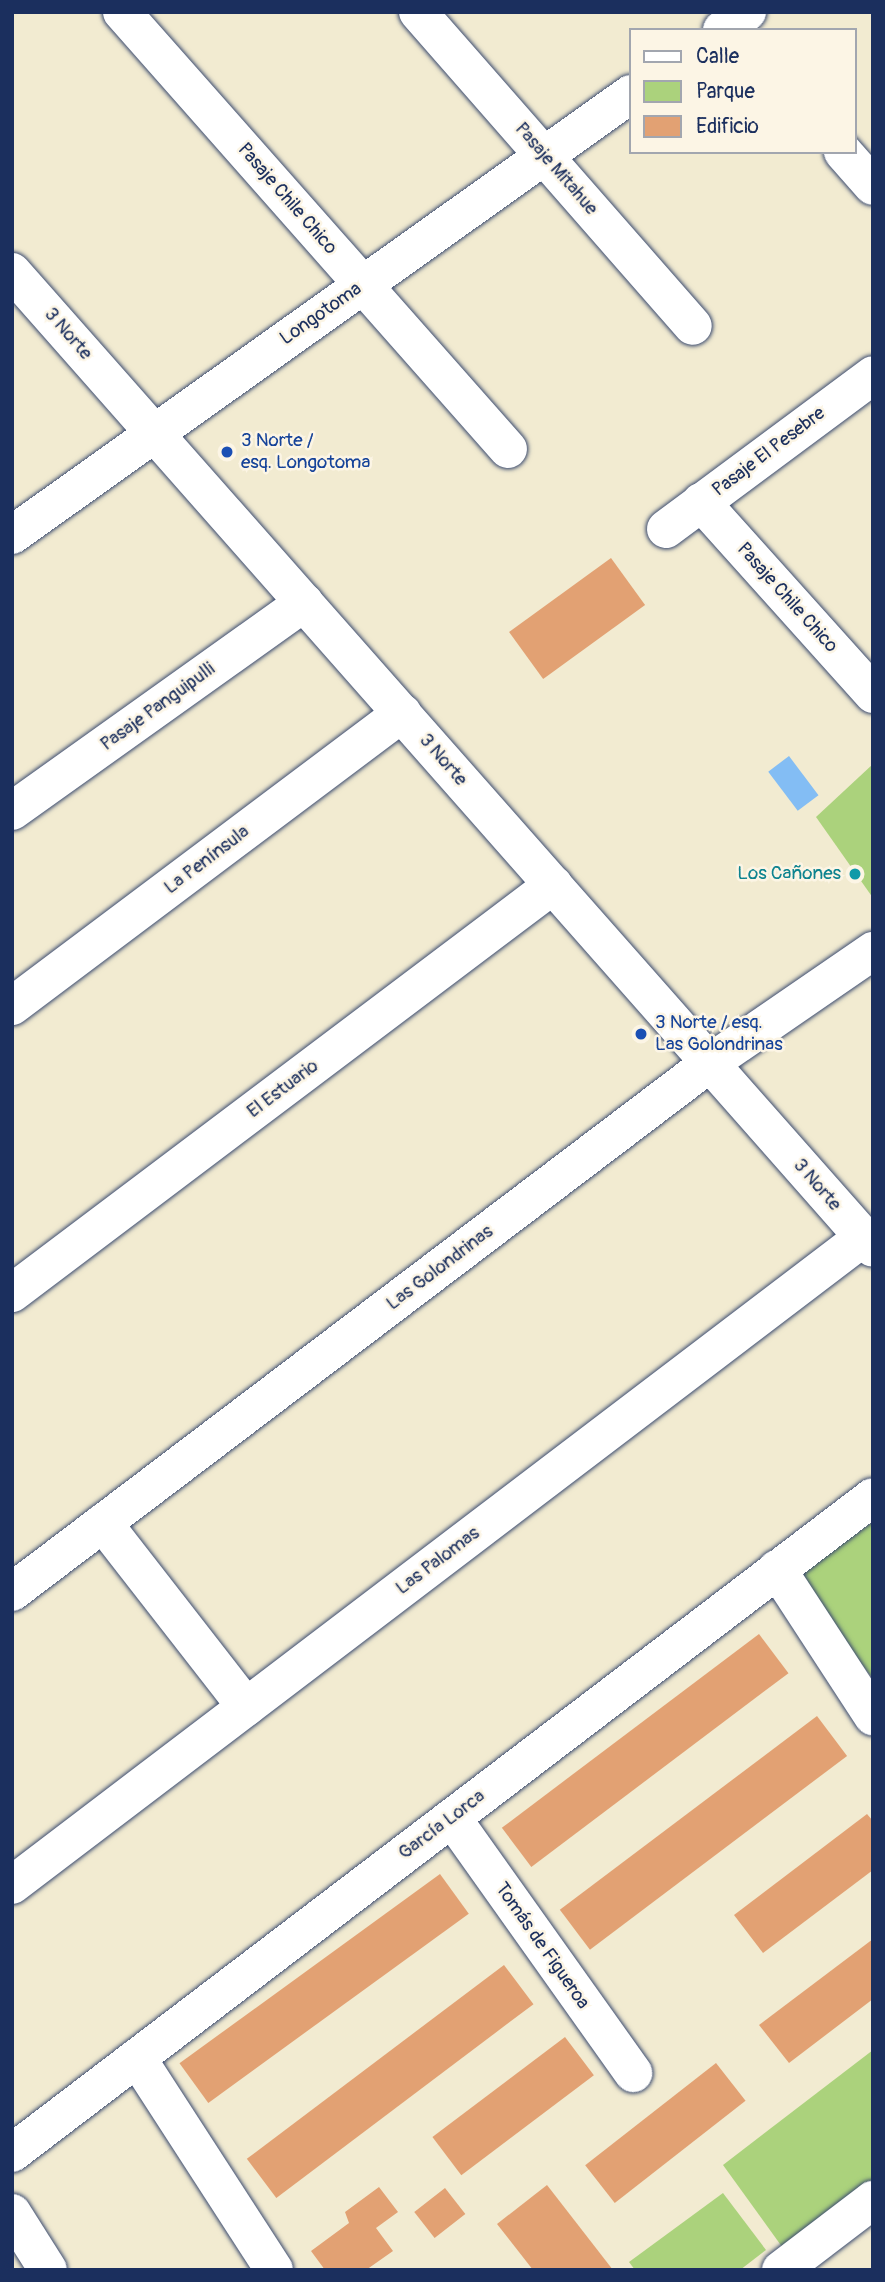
<!DOCTYPE html>
<html>
<head>
<meta charset="utf-8">
<style>
  body { margin:0 }
  #map { position:relative; width:885px; height:2282px; overflow:hidden; background:#f2ebd1; font-family:Pangolin,sans-serif }
  div>[style] { position:absolute }
  .green>* { inset:0; background:#abd27c }
  .water>* { inset:0; background:#83bdf4; transform-origin:0 0 }
  .building>* { inset:0; background:#e2a173; transform-origin:0 0 }
  .roads { filter:drop-shadow(0 0 2px #3b4b6f) drop-shadow(0 0 2px #3b4b6f) }
  .minor>* { height:38px; margin:-19px; padding:0 19px; transform-origin:19px; border-radius:19px; background:#fff }
  .tertiary>* { height:38px; margin:-19px; padding:0 19px; transform-origin:19px; border-radius:19px; background:#fff }
  .dots>* { width:19px; height:19px; translate:-50% -50%; box-sizing:border-box; border:4px solid #fcf5e5; border-radius:50% }
  span { translate:-50% -50%; white-space:nowrap; text-align:center; line-height:1.15; -webkit-text-stroke:5px #fcf5e5; paint-order:stroke }
  .street-label { font-size:19px; color:#1b2f5e }
  .transit-label { font-size:19px; color:#164399 }
  .left { translate:0 -50%; text-align:left }
  .culture-label { font-size:19px; color:#0d838f }
  .right { translate:-100% -50%; text-align:right }
  .frame { position:absolute; inset:0; border:14px solid #1b2f5e; pointer-events:none }
  .legend { position:absolute; left:629px; top:28px; width:228px; height:126px; box-sizing:border-box; background:#fcf5e5; border:2px solid #a2a6af; margin:0; padding:9px 12px; list-style:none; font-size:21px; color:#1b2f5e }
  .legend li { display:flex; align-items:center; gap:14px; height:35px }
  .legend b { width:35px; border:2px solid #a2a6af }
</style>
</head>
<body>
<div id="map">
  <div class="green">
    <div style="clip-path:polygon(873px 764px,873px 898px,816px 817px)"></div>
    <div style="clip-path:polygon(873px 1522px,873px 1679px,796px 1576px)"></div>
    <div style="clip-path:polygon(873px 2050px,873px 2183px,785px 2251px,723px 2165px)"></div>
    <div style="clip-path:polygon(723px 2193px,766px 2250px,740px 2270px,635px 2270px,629px 2262px)"></div>
  </div>
  <div class="water">
    <div style="left:789px;top:756px;width:49px;height:26px;rotate:53deg"></div>
  </div>
  <div class="building">
    <div style="left:611px;top:558px;width:58px;height:126px;rotate:54deg"></div>
    <div style="left:759px;top:1634px;width:49px;height:322px;rotate:53deg"></div>
    <div style="left:817px;top:1716px;width:50px;height:322px;rotate:53deg"></div>
    <div style="clip-path:polygon(867px 1814px,873px 1821px,873px 1870px,763px 1953px,734px 1915px)"></div>
    <div style="left:440px;top:1874px;width:49px;height:322px;rotate:54deg"></div>
    <div style="clip-path:polygon(873px 1939px,873px 1999px,789px 2063px,759px 2025px)"></div>
    <div style="left:504px;top:1965px;width:49px;height:322px;rotate:53deg"></div>
    <div style="left:565px;top:2037px;width:48px;height:166px;rotate:53deg"></div>
    <div style="left:716px;top:2063px;width:48px;height:166px;rotate:52deg"></div>
    <div style="clip-path:polygon(547px 2185px,613px 2270px,533px 2270px,497px 2224px)"></div>
    <div style="clip-path:polygon(379px 2187px,398px 2212px,376px 2228px,393px 2251px,366px 2270px,325px 2270px,311px 2251px,349px 2223px,345px 2212px)"></div>
    <div style="left:445px;top:2188px;width:33px;height:39px;rotate:52deg"></div>
  </div>
  <div class="roads">
    <div class="minor">
      <div style="left:122px;top:12px;width:583px;rotate:48.55deg"></div>
      <div style="left:418px;top:12px;width:417px;rotate:48.8deg"></div>
      <div style="left:722px;top:30px;width:31px;rotate:-36deg"></div>
      <div style="left:843px;top:152px;width:45px;rotate:48.6deg"></div>
      <div style="left:701px;top:502px;width:258px;rotate:48.1deg"></div>
      <div style="left:666px;top:529px;width:258px;rotate:-36.6deg"></div>
      <div style="left:12px;top:535px;width:760px;rotate:-35.47deg"></div>
      <div style="left:12px;top:811px;width:359px;rotate:-35.5deg"></div>
      <div style="left:12px;top:1006px;width:488px;rotate:-36.9deg"></div>
      <div style="left:12px;top:1293px;width:678px;rotate:-37.02deg"></div>
      <div style="left:103px;top:1523px;width:233px;rotate:52.1deg"></div>
      <div style="left:777px;top:1569px;width:176px;rotate:56.9deg"></div>
      <div style="left:12px;top:1592px;width:876px;rotate:-37.16deg"></div>
      <div style="left:452px;top:1818px;width:313px;rotate:54.6deg"></div>
      <div style="left:12px;top:1885px;width:1070px;rotate:-37.26deg"></div>
      <div style="left:137px;top:2058px;width:252px;rotate:57.1deg"></div>
      <div style="left:12px;top:2153px;width:1082px;rotate:-37.3deg"></div>
      <div style="left:12px;top:2213px;width:67px;rotate:57.7deg"></div>
      <div style="left:781px;top:2270px;width:116px;rotate:-37.3deg"></div>
    </div>
    <div class="tertiary">
      <div style="left:12px;top:272px;width:1301px;rotate:48.58deg"></div>
      <div style="left:710px;top:1063px;width:198px;rotate:-34.5deg"></div>
    </div>
  </div>
  <div class="dots">
    <div style="left:227px;top:452px;background:#1a4fb4"></div>
    <div style="left:855px;top:874px;background:#0f9aa8"></div>
    <div style="left:641px;top:1034px;background:#1a4fb4"></div>
  </div>
  <div class="street-label">
    <span style="left:556px;top:169px;rotate:49deg">Pasaje Mitahue</span>
    <span style="left:287px;top:199px;rotate:49deg">Pasaje Chile Chico</span>
    <span style="left:321px;top:314px;rotate:-35deg">Longotoma</span>
    <span style="left:68px;top:334px;rotate:49deg">3 Norte</span>
    <span style="left:769px;top:452px;rotate:-37deg">Pasaje El Pesebre</span>
    <span style="left:787px;top:598px;rotate:48deg">Pasaje Chile Chico</span>
    <span style="left:158px;top:707px;rotate:-36deg">Pasaje Panguipulli</span>
    <span style="left:443px;top:760px;rotate:49deg">3 Norte</span>
    <span style="left:207px;top:860px;rotate:-37deg">La Península</span>
    <span style="left:283px;top:1089px;rotate:-37deg">El Estuario</span>
    <span style="left:817px;top:1185px;rotate:49deg">3 Norte</span>
    <span style="left:440px;top:1268px;rotate:-37deg">Las Golondrinas</span>
    <span style="left:438px;top:1561px;rotate:-37deg">Las Palomas</span>
    <span style="left:442px;top:1825px;rotate:-37deg">García Lorca</span>
    <span style="left:542px;top:1946px;rotate:55deg">Tomás de Figueroa</span>
  </div>
  <div class="transit-label">
    <span class="left" style="left:241px;top:452px">3 Norte /<br>esq. Longotoma</span>
    <span class="left" style="left:655px;top:1034px">3 Norte / esq.<br>Las Golondrinas</span>
  </div>
  <div class="culture-label">
    <span class="right" style="left:841px;top:874px">Los Cañones</span>
  </div>
  <div class="frame"></div>
  <ul class="legend">
  <li><b style="height:9px;background:#fff"></b>Calle</li>
  <li><b style="height:19px;background:#abd27c"></b>Parque</li>
  <li><b style="height:19px;background:#e2a173"></b>Edificio</li>
  </ul>
</div>
</body>
</html>
